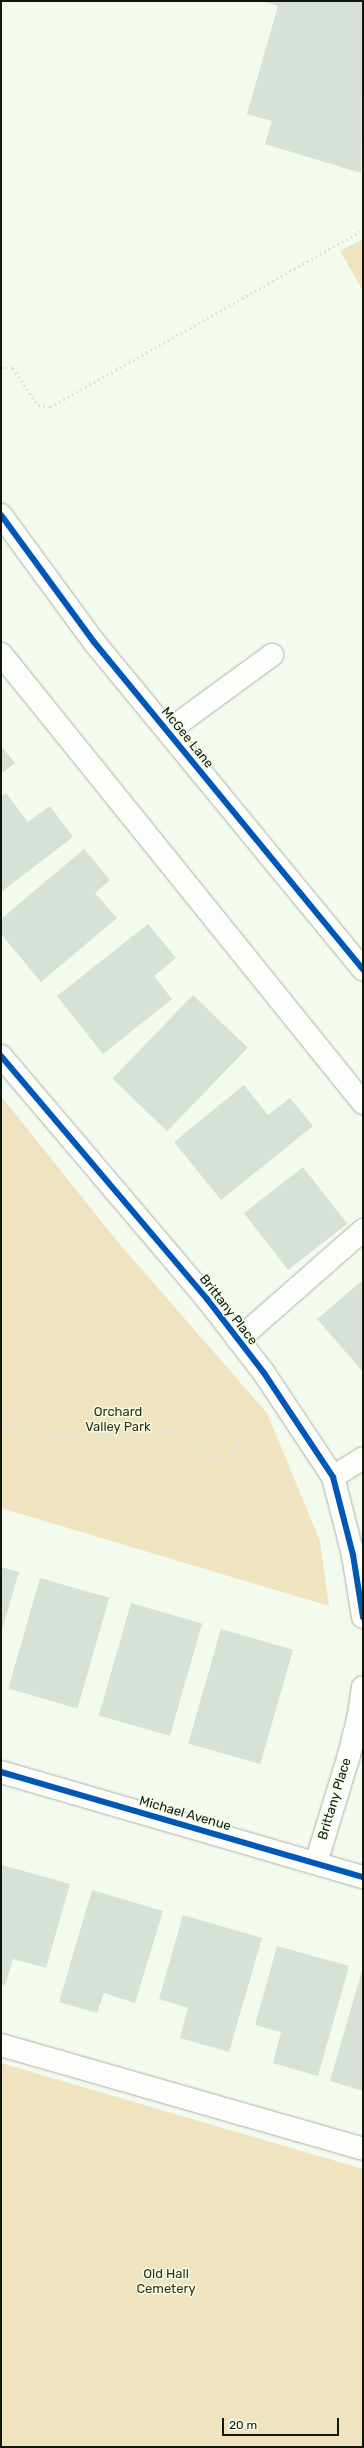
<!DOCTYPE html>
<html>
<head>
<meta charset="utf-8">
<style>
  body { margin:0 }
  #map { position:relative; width:364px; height:2448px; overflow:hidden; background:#f3faee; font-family:Rubik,sans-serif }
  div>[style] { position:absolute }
  .green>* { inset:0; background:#f0e3c0 }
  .building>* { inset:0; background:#d8e1d8; transform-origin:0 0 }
  .path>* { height:2.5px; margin-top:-1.25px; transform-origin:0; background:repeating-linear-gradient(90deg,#dfe2de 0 2px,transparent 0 5px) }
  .roads { filter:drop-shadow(0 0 1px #acb1a7) drop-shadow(0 0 1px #acb1a7) }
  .minor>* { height:22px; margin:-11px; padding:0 11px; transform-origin:11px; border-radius:11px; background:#fdfefc }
  .cycleway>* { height:6px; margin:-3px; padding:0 3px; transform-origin:3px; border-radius:3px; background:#0057b8 }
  span { translate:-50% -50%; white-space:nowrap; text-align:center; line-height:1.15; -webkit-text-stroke:3px #f2ffe9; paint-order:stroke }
  .street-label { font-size:13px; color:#12170e }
  .park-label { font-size:13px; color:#392c12 }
  .frame { position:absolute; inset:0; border:2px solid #12170e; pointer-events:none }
  .scale { position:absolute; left:222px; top:2418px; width:117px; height:18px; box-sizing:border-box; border:2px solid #12170e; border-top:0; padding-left:5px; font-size:12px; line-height:14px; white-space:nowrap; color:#12170e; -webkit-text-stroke:3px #f2ffe9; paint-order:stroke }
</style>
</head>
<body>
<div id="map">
  <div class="green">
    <div style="clip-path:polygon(363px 239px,363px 291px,340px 251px)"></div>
    <div style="clip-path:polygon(1px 1096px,117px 1241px,267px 1413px,320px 1541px,329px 1606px,1px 1508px)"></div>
    <div style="clip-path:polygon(1px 2063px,363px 2169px,363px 2447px,1px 2447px)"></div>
  </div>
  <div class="building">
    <div style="clip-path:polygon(262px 1px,363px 1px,361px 173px,265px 144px,272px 121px,247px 114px,278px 6px)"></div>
    <div style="clip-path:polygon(1px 746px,15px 763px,1px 774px)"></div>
    <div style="clip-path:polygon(6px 793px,28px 822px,50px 806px,73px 837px,1px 892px,1px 797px)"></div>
    <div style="clip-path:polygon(84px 849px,110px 880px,95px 893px,117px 918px,41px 982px,1px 934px,1px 919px)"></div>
    <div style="clip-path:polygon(148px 924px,176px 958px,154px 976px,172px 999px,103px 1054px,57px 996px)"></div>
    <div style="left:193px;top:995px;width:76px;height:116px;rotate:44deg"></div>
    <div style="clip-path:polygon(244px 1085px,268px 1115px,290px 1098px,313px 1126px,221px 1200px,174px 1142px)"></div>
    <div style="left:303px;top:1167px;width:72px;height:75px;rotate:52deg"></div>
    <div style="clip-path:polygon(363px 1280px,363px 1372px,317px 1319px)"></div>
    <div style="clip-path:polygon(1px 1567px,19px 1572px,1px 1633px)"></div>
    <div style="left:40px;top:1578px;width:72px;height:115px;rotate:16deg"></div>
    <div style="left:131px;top:1603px;width:74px;height:117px;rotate:16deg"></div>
    <div style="left:221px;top:1629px;width:75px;height:119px;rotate:16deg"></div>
    <div style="clip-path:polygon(2px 1865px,70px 1884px,46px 1968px,13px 1959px,5px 1985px,1px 1984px)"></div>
    <div style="clip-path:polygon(92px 1890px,163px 1911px,135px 2003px,104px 1993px,97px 2013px,59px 2002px)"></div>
    <div style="clip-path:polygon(183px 1915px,262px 1938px,229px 2052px,180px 2038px,188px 2008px,159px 1999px)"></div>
    <div style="clip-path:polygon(277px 1946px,349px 1966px,318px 2076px,273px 2063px,281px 2032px,255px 2025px)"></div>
    <div style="clip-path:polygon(363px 1967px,363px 2091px,330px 2081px)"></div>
  </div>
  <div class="path">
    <div style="left:1px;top:368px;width:12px"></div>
    <div style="left:13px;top:368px;width:45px;rotate:56deg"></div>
    <div style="left:38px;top:405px;width:12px;rotate:9deg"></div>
    <div style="left:50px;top:407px;width:360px;rotate:-29.5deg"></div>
    <div style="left:1px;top:1422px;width:25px;rotate:27deg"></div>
    <div style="left:23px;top:1433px;width:32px;rotate:5deg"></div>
    <div style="left:55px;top:1436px;width:91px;rotate:-3.8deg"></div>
    <div style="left:146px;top:1430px;width:21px;rotate:3deg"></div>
    <div style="left:167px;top:1431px;width:60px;rotate:26.6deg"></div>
    <div style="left:221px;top:1458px;width:10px;rotate:-17deg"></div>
    <div style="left:231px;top:1455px;width:11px;rotate:-56deg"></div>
    <div style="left:237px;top:1446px;width:14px;rotate:-78deg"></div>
    <div style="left:240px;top:1432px;width:15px;rotate:-98deg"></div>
    <div style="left:238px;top:1417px;width:11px;rotate:-41deg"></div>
  </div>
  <div class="roads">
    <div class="minor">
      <div style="left:1px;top:515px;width:157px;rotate:53.8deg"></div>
      <div style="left:94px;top:642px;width:424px;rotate:50.6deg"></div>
      <div style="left:1px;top:654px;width:577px;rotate:51.12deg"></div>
      <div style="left:168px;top:731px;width:129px;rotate:-36.2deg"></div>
      <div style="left:1px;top:1056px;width:319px;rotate:49.7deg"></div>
      <div style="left:207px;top:1299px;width:93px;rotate:52.4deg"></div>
      <div style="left:264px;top:1373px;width:125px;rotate:56.4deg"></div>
      <div style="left:333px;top:1477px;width:81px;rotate:75.6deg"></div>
      <div style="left:353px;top:1555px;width:63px;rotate:80.8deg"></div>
      <div style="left:238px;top:1340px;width:167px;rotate:-41.3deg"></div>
      <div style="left:333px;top:1477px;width:36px;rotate:-32deg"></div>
      <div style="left:1px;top:1772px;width:377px;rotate:16.2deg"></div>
      <div style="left:316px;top:1863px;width:113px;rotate:-73deg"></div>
      <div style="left:349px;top:1755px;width:41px;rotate:-76deg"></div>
      <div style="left:359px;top:1715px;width:28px;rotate:-82deg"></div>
      <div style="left:1px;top:2045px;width:377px;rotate:16deg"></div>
    </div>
  </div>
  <div class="cycleway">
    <div style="left:1px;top:515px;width:157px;rotate:53.8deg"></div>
    <div style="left:94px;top:642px;width:424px;rotate:50.6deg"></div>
    <div style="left:1px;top:1056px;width:319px;rotate:49.7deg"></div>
    <div style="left:207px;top:1299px;width:93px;rotate:52.4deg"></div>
    <div style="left:264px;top:1373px;width:125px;rotate:56.4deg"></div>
    <div style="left:333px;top:1477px;width:81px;rotate:75.6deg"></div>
    <div style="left:353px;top:1555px;width:63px;rotate:80.8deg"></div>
    <div style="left:1px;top:1772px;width:377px;rotate:16.2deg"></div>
  </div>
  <div class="street-label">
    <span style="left:187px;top:738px;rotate:51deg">McGee Lane</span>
    <span style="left:228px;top:1310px;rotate:52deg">Brittany Place</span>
    <span style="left:335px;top:1799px;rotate:-73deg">Brittany Place</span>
    <span style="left:185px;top:1814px;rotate:16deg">Michael Avenue</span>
  </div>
  <div class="park-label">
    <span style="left:118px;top:1420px">Orchard<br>Valley Park</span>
    <span style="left:166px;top:2282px">Old Hall<br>Cemetery</span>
  </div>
  <div class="frame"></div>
  <div class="scale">20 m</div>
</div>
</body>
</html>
